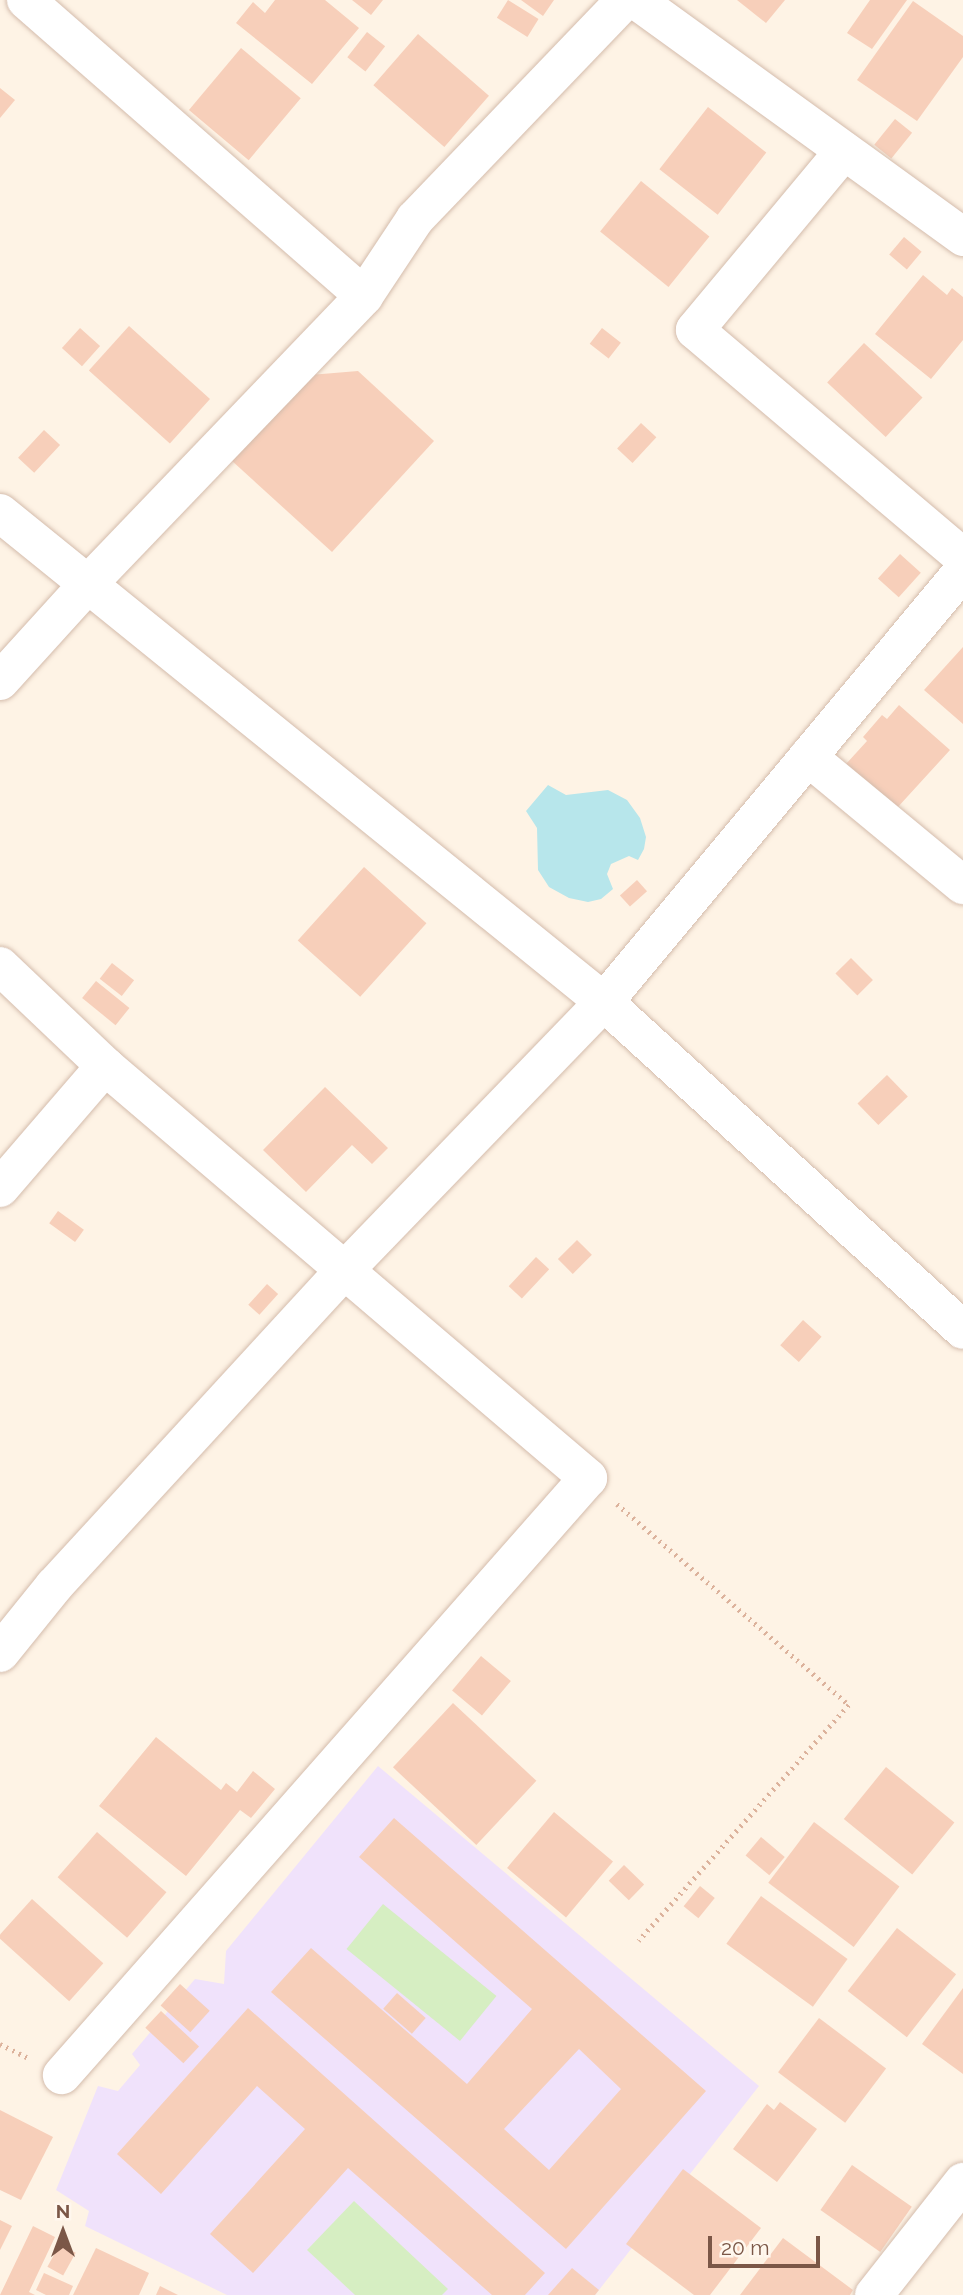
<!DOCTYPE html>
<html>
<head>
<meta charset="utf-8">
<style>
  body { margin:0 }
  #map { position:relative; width:963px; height:2295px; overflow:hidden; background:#fef3e5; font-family:Raleway,sans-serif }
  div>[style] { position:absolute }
  .education>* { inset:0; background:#f0e2fb }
  .green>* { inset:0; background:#d6eec2; transform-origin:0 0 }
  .water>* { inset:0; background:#b7e6eb }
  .building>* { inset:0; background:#f7cfba; transform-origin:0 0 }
  .path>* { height:4.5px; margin-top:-2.25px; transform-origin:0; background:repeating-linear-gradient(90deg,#dcb29c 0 2px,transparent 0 7px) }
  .roads { filter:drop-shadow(0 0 2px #d4bcac) drop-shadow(0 0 2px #d4bcac) }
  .street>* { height:38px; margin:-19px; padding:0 19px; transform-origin:19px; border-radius:19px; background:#fff }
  span { translate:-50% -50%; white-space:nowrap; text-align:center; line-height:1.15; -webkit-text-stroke:5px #fff7ee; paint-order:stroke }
  .north { position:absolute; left:28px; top:2197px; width:70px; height:70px; -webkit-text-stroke:5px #fff7ee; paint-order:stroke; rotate:0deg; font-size:19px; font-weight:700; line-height:28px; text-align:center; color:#7b5747 }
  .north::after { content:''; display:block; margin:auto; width:24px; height:32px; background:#7b5747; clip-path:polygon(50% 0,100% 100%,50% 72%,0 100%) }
  .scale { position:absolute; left:708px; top:2236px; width:112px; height:32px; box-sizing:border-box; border:4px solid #7b5747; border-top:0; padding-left:9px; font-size:21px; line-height:24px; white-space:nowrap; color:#7b5747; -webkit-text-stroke:5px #fff7ee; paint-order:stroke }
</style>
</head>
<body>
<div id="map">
  <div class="education">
    <div style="clip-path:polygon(378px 1766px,759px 2086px,595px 2295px,227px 2295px,85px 2226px,89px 2211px,56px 2190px,98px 2086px,118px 2091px,140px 2065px,132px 2054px,195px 1979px,224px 1984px,226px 1951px)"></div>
  </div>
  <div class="green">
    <div style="left:383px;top:1904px;width:146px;height:58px;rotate:39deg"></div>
    <div style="clip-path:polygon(354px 2201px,448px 2289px,442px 2295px,355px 2295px,307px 2250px)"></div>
  </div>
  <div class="water">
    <div style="clip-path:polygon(548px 785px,566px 795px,608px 790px,627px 800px,640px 818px,646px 837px,644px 849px,638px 860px,629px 856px,611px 864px,607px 874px,613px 889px,601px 899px,588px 902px,569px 898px,549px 887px,538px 870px,537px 828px,526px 811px)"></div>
  </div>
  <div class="building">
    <div style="clip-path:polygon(275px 0,325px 0,359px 28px,312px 84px,236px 23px,253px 2px,265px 13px)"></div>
    <div style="clip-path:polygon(352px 0,383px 0,371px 15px)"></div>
    <div style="left:508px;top:0;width:36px;height:21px;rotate:32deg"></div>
    <div style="clip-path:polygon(521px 0,554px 0,543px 16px)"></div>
    <div style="clip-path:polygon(737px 0,785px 0,766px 23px)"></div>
    <div style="clip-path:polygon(870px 0,907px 0,872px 49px,847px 33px)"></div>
    <div style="clip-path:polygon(913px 1px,963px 36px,963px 57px,917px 121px,857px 80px)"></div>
    <div style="left:367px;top:32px;width:23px;height:32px;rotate:38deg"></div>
    <div style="left:418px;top:34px;width:94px;height:68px;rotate:41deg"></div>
    <div style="left:241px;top:48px;width:78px;height:81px;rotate:40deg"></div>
    <div style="clip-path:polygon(0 88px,15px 100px,0 118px)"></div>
    <div style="left:708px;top:107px;width:74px;height:79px;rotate:38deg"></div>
    <div style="left:895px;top:119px;width:22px;height:33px;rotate:39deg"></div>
    <div style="left:641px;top:181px;width:88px;height:65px;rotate:39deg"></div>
    <div style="left:904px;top:237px;width:23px;height:23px;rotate:40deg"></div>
    <div style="clip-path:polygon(923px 275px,947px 295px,952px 288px,963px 297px,963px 340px,931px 379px,875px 334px)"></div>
    <div style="left:129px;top:326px;width:109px;height:60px;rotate:42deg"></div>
    <div style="left:80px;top:328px;width:27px;height:27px;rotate:42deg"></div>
    <div style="left:602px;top:328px;width:24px;height:20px;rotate:38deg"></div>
    <div style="left:864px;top:343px;width:80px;height:54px;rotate:43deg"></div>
    <div style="clip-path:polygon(358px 371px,434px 441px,332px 552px,231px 460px,310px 375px)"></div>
    <div style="left:641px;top:423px;width:21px;height:35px;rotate:43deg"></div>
    <div style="left:44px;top:430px;width:22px;height:38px;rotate:43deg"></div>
    <div style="left:900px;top:554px;width:28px;height:33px;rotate:42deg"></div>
    <div style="clip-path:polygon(963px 647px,963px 724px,924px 690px)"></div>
    <div style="clip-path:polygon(899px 705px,950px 750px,897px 808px,846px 764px,867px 741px,863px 737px,882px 715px,887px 719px)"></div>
    <div style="left:364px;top:867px;width:84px;height:99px;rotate:42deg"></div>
    <div style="left:637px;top:880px;width:15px;height:23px;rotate:48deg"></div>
    <div style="left:851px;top:958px;width:31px;height:22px;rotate:45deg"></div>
    <div style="left:112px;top:963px;width:28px;height:20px;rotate:38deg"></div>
    <div style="left:96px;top:981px;width:43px;height:22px;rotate:39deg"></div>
    <div style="left:887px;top:1075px;width:30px;height:41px;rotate:46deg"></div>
    <div style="clip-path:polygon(325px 1087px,388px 1148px,372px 1164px,352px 1145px,306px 1192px,263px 1150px)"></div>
    <div style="left:58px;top:1211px;width:32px;height:15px;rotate:36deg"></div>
    <div style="left:577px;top:1240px;width:21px;height:27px;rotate:45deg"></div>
    <div style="left:536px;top:1257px;width:18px;height:40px;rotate:43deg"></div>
    <div style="left:267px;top:1284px;width:15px;height:28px;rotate:42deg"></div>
    <div style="left:803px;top:1320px;width:25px;height:34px;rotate:42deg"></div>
    <div style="left:481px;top:1656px;width:39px;height:45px;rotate:40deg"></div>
    <div style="left:453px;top:1703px;width:114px;height:88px;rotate:43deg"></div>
    <div style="clip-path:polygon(156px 1737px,221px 1790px,226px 1783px,237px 1792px,253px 1771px,275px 1789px,251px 1818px,240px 1810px,186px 1876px,99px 1806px)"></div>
    <div style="left:886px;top:1767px;width:88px;height:67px;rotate:39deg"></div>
    <div style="left:554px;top:1812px;width:77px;height:73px;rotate:40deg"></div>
    <div style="clip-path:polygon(evenodd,394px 1818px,706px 2091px,566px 2249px,271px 1992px,311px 1948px,467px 2084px,532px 2009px,359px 1857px,394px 1818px,579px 2049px,621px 2089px,549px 2170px,504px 2129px,579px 2049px)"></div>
    <div style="left:814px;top:1822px;width:107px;height:76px;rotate:37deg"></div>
    <div style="left:97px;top:1832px;width:92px;height:60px;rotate:41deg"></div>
    <div style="left:761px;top:1837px;width:31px;height:24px;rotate:40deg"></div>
    <div style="left:624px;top:1865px;width:28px;height:22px;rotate:44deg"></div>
    <div style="left:700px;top:1886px;width:19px;height:26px;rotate:39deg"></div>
    <div style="left:761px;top:1896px;width:107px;height:59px;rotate:36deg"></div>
    <div style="left:32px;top:1899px;width:96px;height:51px;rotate:42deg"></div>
    <div style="left:897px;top:1928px;width:75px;height:80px;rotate:38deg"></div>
    <div style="left:180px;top:1984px;width:40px;height:29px;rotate:42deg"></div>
    <div style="clip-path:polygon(963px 1988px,963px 2074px,922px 2044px)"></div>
    <div style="left:397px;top:1993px;width:38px;height:21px;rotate:41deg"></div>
    <div style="clip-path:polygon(248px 2008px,545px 2273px,525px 2295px,492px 2295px,348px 2168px,253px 2273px,210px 2234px,305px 2129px,257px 2086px,161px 2194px,117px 2154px)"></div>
    <div style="left:161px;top:2011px;width:52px;height:23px;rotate:43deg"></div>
    <div style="left:819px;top:2018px;width:84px;height:68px;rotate:37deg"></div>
    <div style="clip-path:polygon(780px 2102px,817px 2129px,777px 2182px,733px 2149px,767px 2104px,774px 2110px)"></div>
    <div style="clip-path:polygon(0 2110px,53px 2137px,21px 2200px,0 2190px)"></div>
    <div style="left:852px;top:2165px;width:73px;height:55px;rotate:35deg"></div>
    <div style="clip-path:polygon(683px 2169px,761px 2228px,710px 2295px,694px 2295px,626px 2244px)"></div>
    <div style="clip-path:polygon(0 2220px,12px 2226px,0 2250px)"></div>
    <div style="clip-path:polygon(33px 2226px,55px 2237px,29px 2292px,35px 2295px,0 2295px)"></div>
    <div style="clip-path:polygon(783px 2238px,853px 2290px,850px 2295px,740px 2295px)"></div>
    <div style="left:60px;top:2244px;width:18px;height:26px;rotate:29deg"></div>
    <div style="clip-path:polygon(96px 2248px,149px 2273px,139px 2295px,73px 2295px)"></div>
    <div style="clip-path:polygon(572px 2268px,599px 2290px,595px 2295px,548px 2295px)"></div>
    <div style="clip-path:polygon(44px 2273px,73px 2286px,69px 2295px,46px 2295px,36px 2290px)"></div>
    <div style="clip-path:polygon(160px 2286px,178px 2295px,156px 2295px)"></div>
  </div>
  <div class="path">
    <div style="left:617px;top:1504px;width:307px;rotate:40.9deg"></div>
    <div style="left:849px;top:1705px;width:316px;rotate:131.7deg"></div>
    <div style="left:0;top:2044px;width:34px;rotate:26deg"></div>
  </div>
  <div class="roads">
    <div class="street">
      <div style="left:26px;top:0;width:449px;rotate:41.2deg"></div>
      <div style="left:636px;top:0;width:404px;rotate:35.9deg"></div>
      <div style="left:844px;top:151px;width:233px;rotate:129.8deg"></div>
      <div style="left:695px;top:330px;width:351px;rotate:40.3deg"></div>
      <div style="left:0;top:513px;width:777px;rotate:38.99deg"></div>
      <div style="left:604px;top:1002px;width:486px;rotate:42.4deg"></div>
      <div style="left:0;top:681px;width:131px;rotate:-47.8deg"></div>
      <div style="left:88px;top:584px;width:399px;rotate:-46.2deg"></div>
      <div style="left:364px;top:296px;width:92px;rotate:-56.5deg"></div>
      <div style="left:415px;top:219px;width:303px;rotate:-46.2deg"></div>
      <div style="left:808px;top:757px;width:201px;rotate:39.6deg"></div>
      <div style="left:0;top:966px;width:145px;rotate:43.6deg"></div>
      <div style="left:105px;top:1066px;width:635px;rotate:40.46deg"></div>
      <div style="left:588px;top:1478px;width:796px;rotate:131.38deg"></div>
      <div style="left:0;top:1188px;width:161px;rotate:-49.3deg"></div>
      <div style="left:0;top:1653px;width:86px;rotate:-51.1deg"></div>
      <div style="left:54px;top:1586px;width:427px;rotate:-47.4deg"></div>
      <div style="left:343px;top:1272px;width:376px;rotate:-46deg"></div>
      <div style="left:604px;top:1002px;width:561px;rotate:-50.21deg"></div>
      <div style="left:874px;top:2295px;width:144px;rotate:-51.8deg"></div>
    </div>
  </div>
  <div class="north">N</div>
  <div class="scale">20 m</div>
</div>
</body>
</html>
